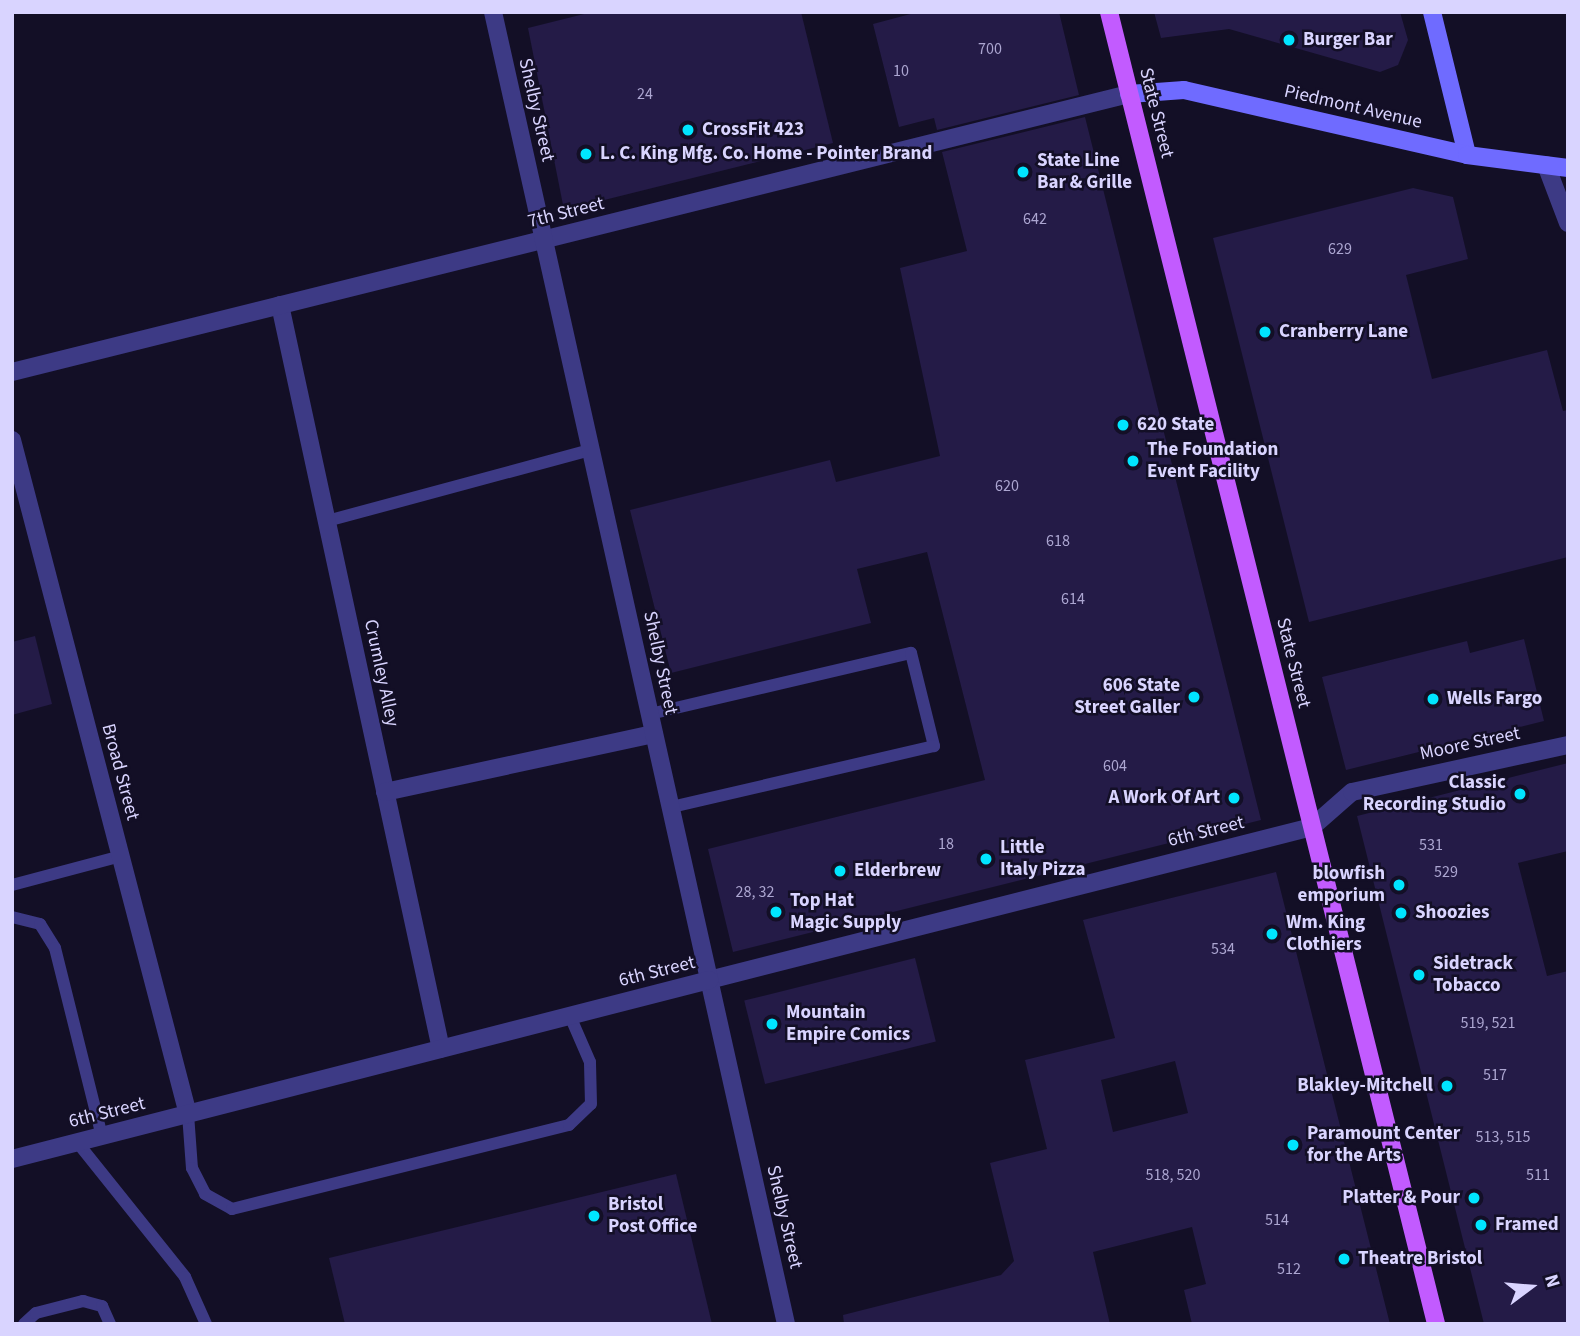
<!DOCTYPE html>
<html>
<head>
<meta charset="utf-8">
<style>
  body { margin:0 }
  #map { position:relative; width:1580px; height:1336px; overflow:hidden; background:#130f26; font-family:"Source Sans 3",sans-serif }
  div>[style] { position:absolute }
  .building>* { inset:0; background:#241b47; transform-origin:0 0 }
  .service>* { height:12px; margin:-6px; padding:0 6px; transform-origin:6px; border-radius:6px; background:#3d3a85 }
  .minor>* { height:18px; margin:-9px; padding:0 9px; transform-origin:9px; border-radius:9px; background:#3d3a85 }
  .tertiary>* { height:18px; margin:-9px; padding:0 9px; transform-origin:9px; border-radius:9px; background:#3d3a85 }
  .secondary>* { height:18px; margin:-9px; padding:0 9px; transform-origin:9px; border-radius:9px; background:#6f6bff }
  .primary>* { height:18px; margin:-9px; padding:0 9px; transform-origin:9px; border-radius:9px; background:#c25bff }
  .dots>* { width:19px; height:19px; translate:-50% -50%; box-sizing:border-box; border:4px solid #130f26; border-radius:50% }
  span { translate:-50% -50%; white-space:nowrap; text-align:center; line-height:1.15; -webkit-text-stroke:5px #130f26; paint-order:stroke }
  .number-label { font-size:16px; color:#aca6d1 }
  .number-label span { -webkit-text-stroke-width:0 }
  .poi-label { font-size:19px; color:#d9d4ff; font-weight:700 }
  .left { translate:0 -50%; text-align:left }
  .right { translate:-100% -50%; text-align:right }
  .street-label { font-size:19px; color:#d9d4ff }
  .frame { position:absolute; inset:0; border:14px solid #d9d4ff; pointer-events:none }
  .north { position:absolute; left:1496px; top:1252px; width:70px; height:70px; -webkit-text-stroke:5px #130f26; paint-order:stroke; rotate:74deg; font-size:19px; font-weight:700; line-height:28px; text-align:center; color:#d9d4ff }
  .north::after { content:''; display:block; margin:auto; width:24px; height:32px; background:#d9d4ff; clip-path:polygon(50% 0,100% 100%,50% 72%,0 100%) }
</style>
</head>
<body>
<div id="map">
  <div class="building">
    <div style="clip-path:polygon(592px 12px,801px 12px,833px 143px,564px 210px,528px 28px)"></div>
    <div style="clip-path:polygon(918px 12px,1059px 12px,1079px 95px,937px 130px,934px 118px,899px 127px,873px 24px)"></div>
    <div style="clip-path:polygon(1154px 12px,1400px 12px,1408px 40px,1398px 65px,1380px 72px,1229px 29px,1161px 38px)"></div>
    <div style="clip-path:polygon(1085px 117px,1261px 820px,733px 952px,708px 849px,985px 780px,927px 552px,857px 569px,871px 623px,671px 673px,630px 510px,830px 460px,836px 482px,940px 456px,900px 268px,967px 251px,942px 152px)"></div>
    <div style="clip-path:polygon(1413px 188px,1453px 197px,1468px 259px,1406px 275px,1432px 379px,1547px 350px,1563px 411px,1568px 410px,1568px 557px,1309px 622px,1213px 238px)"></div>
    <div style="clip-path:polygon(35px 636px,52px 704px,12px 715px,12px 642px)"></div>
    <div style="clip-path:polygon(1524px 639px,1544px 721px,1346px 770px,1322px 677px,1467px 641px,1470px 653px)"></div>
    <div style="clip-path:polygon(1568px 763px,1568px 851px,1518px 863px,1547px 976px,1568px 971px,1568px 1324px,1484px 1324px,1357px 816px)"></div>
    <div style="clip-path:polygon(evenodd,1276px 872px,1390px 1324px,1192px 1324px,1184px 1290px,1206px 1284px,1192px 1227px,1093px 1252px,1110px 1324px,844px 1324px,843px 1315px,1001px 1275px,1014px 1261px,990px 1163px,1047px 1149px,1025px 1060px,1115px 1038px,1083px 920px,1276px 872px,1175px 1061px,1188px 1113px,1113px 1132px,1101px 1080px,1175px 1061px)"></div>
    <div style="left:915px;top:958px;width:86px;height:176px;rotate:76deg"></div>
    <div style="clip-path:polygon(676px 1174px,712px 1324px,345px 1324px,329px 1258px)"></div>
  </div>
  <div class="service">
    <div style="left:327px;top:521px;width:273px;rotate:-15.1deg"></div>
    <div style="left:650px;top:714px;width:268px;rotate:-13.2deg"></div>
    <div style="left:911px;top:653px;width:96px;rotate:76.1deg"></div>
    <div style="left:934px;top:746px;width:270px;rotate:166.9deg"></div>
    <div style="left:12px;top:885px;width:113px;rotate:-14.9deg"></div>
    <div style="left:12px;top:917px;width:29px;rotate:14deg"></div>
    <div style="left:40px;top:924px;width:28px;rotate:58deg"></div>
    <div style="left:55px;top:948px;width:194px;rotate:76deg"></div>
    <div style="left:188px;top:1114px;width:54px;rotate:85.8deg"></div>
    <div style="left:192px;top:1168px;width:29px;rotate:63deg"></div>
    <div style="left:205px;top:1194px;width:31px;rotate:29deg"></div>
    <div style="left:232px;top:1209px;width:347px;rotate:-14deg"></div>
    <div style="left:569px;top:1125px;width:30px;rotate:-44deg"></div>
    <div style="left:591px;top:1104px;width:42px;rotate:-91.4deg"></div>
    <div style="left:590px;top:1062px;width:50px;rotate:-113.5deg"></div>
    <div style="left:77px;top:1142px;width:173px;rotate:51.3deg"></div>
    <div style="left:185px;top:1277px;width:51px;rotate:65.9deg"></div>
    <div style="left:24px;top:1324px;width:16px;rotate:-43deg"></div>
    <div style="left:36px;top:1313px;width:49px;rotate:-14.3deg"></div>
    <div style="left:83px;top:1301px;width:20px;rotate:15deg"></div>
    <div style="left:102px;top:1306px;width:20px;rotate:66deg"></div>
  </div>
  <div class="minor">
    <div style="left:1546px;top:165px;width:62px;rotate:69.2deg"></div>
    <div style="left:280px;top:305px;width:761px;rotate:77.79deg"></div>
    <div style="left:12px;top:372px;width:1151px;rotate:-13.98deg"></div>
    <div style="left:12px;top:440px;width:697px;rotate:75.37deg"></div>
    <div style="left:385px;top:792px;width:275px;rotate:-12.2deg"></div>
    <div style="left:709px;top:980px;width:622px;rotate:-14.24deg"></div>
    <div style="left:1312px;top:827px;width:53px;rotate:-41.2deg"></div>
    <div style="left:1352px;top:792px;width:221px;rotate:-12.3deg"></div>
  </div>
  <div class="tertiary">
    <div style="left:493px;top:12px;width:1344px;rotate:77.41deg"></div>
    <div style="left:12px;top:1159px;width:720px;rotate:-14.4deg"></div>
  </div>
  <div class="secondary">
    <div style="left:1432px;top:12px;width:147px;rotate:76.2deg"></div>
    <div style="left:1129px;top:94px;width:55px;rotate:-4.2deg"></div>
    <div style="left:1184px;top:90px;width:290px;rotate:12.9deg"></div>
    <div style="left:1467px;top:155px;width:102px;rotate:7.3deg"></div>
  </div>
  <div class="primary">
    <div style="left:1109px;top:12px;width:1352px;rotate:76deg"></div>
  </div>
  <div class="dots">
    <div style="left:1289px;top:40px;background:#00e5ff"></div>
    <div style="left:688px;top:130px;background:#00e5ff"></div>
    <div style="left:586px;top:154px;background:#00e5ff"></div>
    <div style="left:1023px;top:172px;background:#00e5ff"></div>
    <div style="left:1265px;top:332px;background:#00e5ff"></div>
    <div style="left:1123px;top:425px;background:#00e5ff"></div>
    <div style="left:1133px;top:461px;background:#00e5ff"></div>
    <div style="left:1194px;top:697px;background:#00e5ff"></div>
    <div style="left:1433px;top:699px;background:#00e5ff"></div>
    <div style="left:1520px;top:794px;background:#00e5ff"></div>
    <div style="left:1234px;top:798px;background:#00e5ff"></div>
    <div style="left:986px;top:859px;background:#00e5ff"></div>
    <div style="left:840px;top:871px;background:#00e5ff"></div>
    <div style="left:1399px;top:885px;background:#00e5ff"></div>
    <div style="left:776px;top:912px;background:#00e5ff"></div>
    <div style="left:1401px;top:913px;background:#00e5ff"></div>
    <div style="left:1272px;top:934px;background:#00e5ff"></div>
    <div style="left:1419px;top:975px;background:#00e5ff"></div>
    <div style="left:772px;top:1024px;background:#00e5ff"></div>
    <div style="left:1447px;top:1086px;background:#00e5ff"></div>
    <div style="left:1293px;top:1145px;background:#00e5ff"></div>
    <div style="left:1474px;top:1198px;background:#00e5ff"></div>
    <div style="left:594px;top:1216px;background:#00e5ff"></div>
    <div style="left:1481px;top:1225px;background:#00e5ff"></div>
    <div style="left:1344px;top:1259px;background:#00e5ff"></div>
  </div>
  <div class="number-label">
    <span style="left:990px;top:49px">700</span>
    <span style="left:901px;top:71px">10</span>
    <span style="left:645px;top:94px">24</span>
    <span style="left:1035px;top:219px">642</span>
    <span style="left:1340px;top:249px">629</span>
    <span style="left:1007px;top:486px">620</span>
    <span style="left:1058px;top:541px">618</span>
    <span style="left:1073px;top:599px">614</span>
    <span style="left:1115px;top:766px">604</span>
    <span style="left:946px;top:844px">18</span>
    <span style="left:1431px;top:845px">531</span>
    <span style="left:1446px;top:872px">529</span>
    <span style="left:755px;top:892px">28, 32</span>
    <span style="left:1223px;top:949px">534</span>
    <span style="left:1488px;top:1023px">519, 521</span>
    <span style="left:1495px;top:1075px">517</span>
    <span style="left:1503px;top:1137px">513, 515</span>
    <span style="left:1173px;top:1175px">518, 520</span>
    <span style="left:1538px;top:1175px">511</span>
    <span style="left:1277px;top:1220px">514</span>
    <span style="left:1289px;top:1269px">512</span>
  </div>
  <div class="poi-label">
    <span class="left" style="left:1303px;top:40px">Burger Bar</span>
    <span class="left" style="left:702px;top:130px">CrossFit 423</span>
    <span class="left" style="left:600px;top:154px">L. C. King Mfg. Co. Home - Pointer Brand</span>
    <span class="left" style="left:1037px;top:172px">State Line<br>Bar &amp; Grille</span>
    <span class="left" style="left:1279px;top:332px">Cranberry Lane</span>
    <span class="left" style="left:1137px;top:425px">620 State</span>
    <span class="left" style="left:1147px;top:461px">The Foundation<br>Event Facility</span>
    <span class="right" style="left:1180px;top:697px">606 State<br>Street Galler</span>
    <span class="left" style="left:1447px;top:699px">Wells Fargo</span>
    <span class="right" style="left:1506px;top:794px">Classic<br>Recording Studio</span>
    <span class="right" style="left:1220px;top:798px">A Work Of Art</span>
    <span class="left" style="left:1000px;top:859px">Little<br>Italy Pizza</span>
    <span class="left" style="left:854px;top:871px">Elderbrew</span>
    <span class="right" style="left:1385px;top:885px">blowfish<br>emporium</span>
    <span class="left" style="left:790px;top:912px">Top Hat<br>Magic Supply</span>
    <span class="left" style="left:1415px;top:913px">Shoozies</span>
    <span class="left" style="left:1286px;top:934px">Wm. King<br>Clothiers</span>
    <span class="left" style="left:1433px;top:975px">Sidetrack<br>Tobacco</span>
    <span class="left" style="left:786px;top:1024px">Mountain<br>Empire Comics</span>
    <span class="right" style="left:1433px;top:1086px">Blakley-Mitchell</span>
    <span class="left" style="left:1307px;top:1145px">Paramount Center<br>for the Arts</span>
    <span class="right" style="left:1460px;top:1198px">Platter &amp; Pour</span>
    <span class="left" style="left:608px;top:1216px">Bristol<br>Post Office</span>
    <span class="left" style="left:1495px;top:1225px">Framed</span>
    <span class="left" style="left:1358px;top:1259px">Theatre Bristol</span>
  </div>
  <div class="street-label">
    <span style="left:1353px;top:107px;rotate:13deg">Piedmont Avenue</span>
    <span style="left:536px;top:110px;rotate:77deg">Shelby Street</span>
    <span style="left:1156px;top:113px;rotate:76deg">State Street</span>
    <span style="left:566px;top:213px;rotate:-14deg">7th Street</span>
    <span style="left:660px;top:663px;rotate:78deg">Shelby Street</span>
    <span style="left:1293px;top:663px;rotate:76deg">State Street</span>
    <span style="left:381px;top:673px;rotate:78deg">Crumley Alley</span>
    <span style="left:1470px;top:744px;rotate:-12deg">Moore Street</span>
    <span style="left:120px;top:772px;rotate:75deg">Broad Street</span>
    <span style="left:1206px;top:832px;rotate:-14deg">6th Street</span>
    <span style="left:657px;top:972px;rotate:-14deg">6th Street</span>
    <span style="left:107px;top:1113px;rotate:-14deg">6th Street</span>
    <span style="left:784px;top:1217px;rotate:77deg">Shelby Street</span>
  </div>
  <div class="frame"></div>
  <div class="north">N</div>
</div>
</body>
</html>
